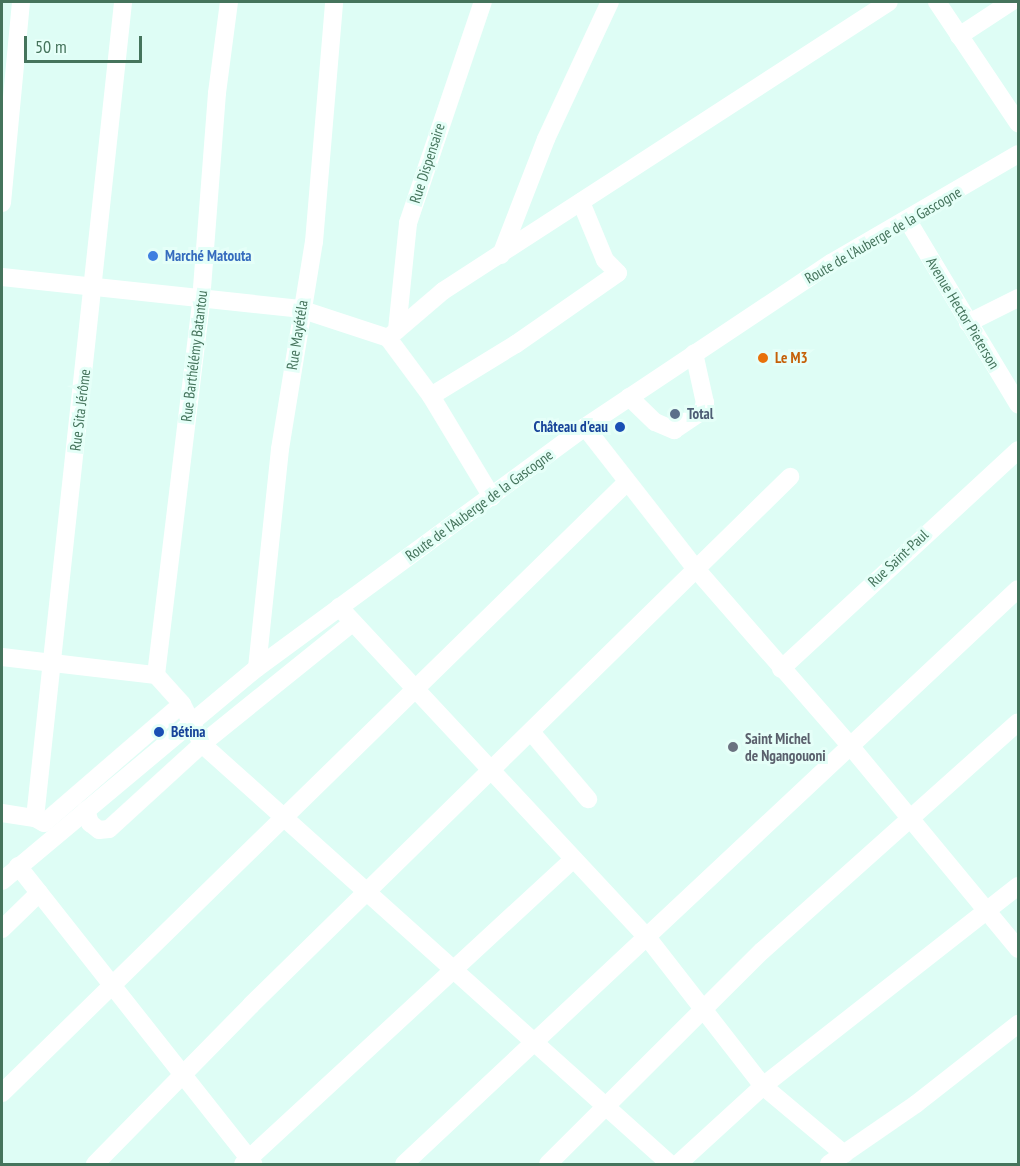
<!DOCTYPE html>
<html>
<head>
<meta charset="utf-8">
<style>
  body { margin:0 }
  #map { position:relative; width:1020px; height:1166px; overflow:hidden; background:#defdf5; font-family:"PT Sans Narrow",sans-serif }
  div>[style] { position:absolute }
  .minor>* { height:18px; margin:-9px; padding:0 9px; transform-origin:9px; border-radius:9px; background:#fff }
  .dots>* { width:16px; height:16px; translate:-50% -50%; box-sizing:border-box; border:3px solid #e5fff8; border-radius:50% }
  span { translate:-50% -50%; white-space:nowrap; text-align:center; line-height:1.15; -webkit-text-stroke:6px #e5fff8; paint-order:stroke }
  .street-label { font-size:15px; color:#45745c }
  .shop-label { font-size:15px; color:#366cbe; font-weight:700 }
  .left { translate:0 -50%; text-align:left }
  .food-label { font-size:15px; color:#c56008; font-weight:700 }
  .service-label { font-size:15px; color:#4e5e75; font-weight:700 }
  .transit-label { font-size:15px; color:#164399; font-weight:700 }
  .right { translate:-100% -50%; text-align:right }
  .worship-label { font-size:15px; color:#5b616d; font-weight:700 }
  .frame { position:absolute; inset:0; border:3px solid #45745c; pointer-events:none }
  .scale { position:absolute; left:24px; top:36px; width:118px; height:27px; box-sizing:border-box; border:3px solid #45745c; border-top:0; padding-left:8px; font-size:18px; line-height:21px; white-space:nowrap; color:#45745c; -webkit-text-stroke:4px #e5fff8; paint-order:stroke }
</style>
</head>
<body>
<div id="map">
  <div class="minor">
    <div style="left:937px;top:2px;width:146px;rotate:56.2deg"></div>
    <div style="left:959px;top:36px;width:62px;rotate:-33.2deg"></div>
    <div style="left:2px;top:203px;width:202px;rotate:-84.6deg"></div>
    <div style="left:908px;top:221px;width:214px;rotate:59deg"></div>
    <div style="left:501px;top:255px;width:124px;rotate:-68.8deg"></div>
    <div style="left:546px;top:139px;width:151px;rotate:-65deg"></div>
    <div style="left:2px;top:277px;width:300px;rotate:6.1deg"></div>
    <div style="left:300px;top:309px;width:93px;rotate:18.2deg"></div>
    <div style="left:388px;top:338px;width:72px;rotate:53.4deg"></div>
    <div style="left:431px;top:396px;width:118px;rotate:58.9deg"></div>
    <div style="left:968px;top:323px;width:56px;rotate:-26.6deg"></div>
    <div style="left:397px;top:330px;width:108px;rotate:-84.1deg"></div>
    <div style="left:408px;top:223px;width:233px;rotate:-71.3deg"></div>
    <div style="left:388px;top:338px;width:72px;rotate:-40.5deg"></div>
    <div style="left:443px;top:291px;width:531px;rotate:-32.94deg"></div>
    <div style="left:431px;top:396px;width:100px;rotate:-31.5deg"></div>
    <div style="left:516px;top:344px;width:124px;rotate:-34.8deg"></div>
    <div style="left:618px;top:273px;width:18px;rotate:-135deg"></div>
    <div style="left:605px;top:260px;width:63px;rotate:-112.5deg"></div>
    <div style="left:629px;top:397px;width:36px;rotate:44deg"></div>
    <div style="left:655px;top:422px;width:21px;rotate:23deg"></div>
    <div style="left:674px;top:430px;width:34px;rotate:-34deg"></div>
    <div style="left:702px;top:411px;width:9px;rotate:-69deg"></div>
    <div style="left:705px;top:403px;width:51px;rotate:-102.4deg"></div>
    <div style="left:585px;top:427px;width:180px;rotate:52deg"></div>
    <div style="left:696px;top:569px;width:237px;rotate:48.9deg"></div>
    <div style="left:852px;top:748px;width:261px;rotate:50.4deg"></div>
    <div style="left:339px;top:607px;width:451px;rotate:47deg"></div>
    <div style="left:647px;top:937px;width:189px;rotate:52.1deg"></div>
    <div style="left:763px;top:1086px;width:106px;rotate:40deg"></div>
    <div style="left:2px;top:657px;width:155px;rotate:6.7deg"></div>
    <div style="left:156px;top:675px;width:39px;rotate:48deg"></div>
    <div style="left:182px;top:704px;width:45px;rotate:63.4deg"></div>
    <div style="left:202px;top:744px;width:629px;rotate:41.91deg"></div>
    <div style="left:257px;top:668px;width:220px;rotate:-84deg"></div>
    <div style="left:280px;top:449px;width:210px;rotate:-80.7deg"></div>
    <div style="left:314px;top:242px;width:241px;rotate:-85.2deg"></div>
    <div style="left:781px;top:669px;width:323px;rotate:-42.7deg"></div>
    <div style="left:156px;top:675px;width:377px;rotate:-83.1deg"></div>
    <div style="left:201px;top:301px;width:209px;rotate:-85.6deg"></div>
    <div style="left:217px;top:93px;width:92px;rotate:-82.5deg"></div>
    <div style="left:532px;top:733px;width:87px;rotate:49.7deg"></div>
    <div style="left:86px;top:810px;width:14px;rotate:73deg"></div>
    <div style="left:90px;top:823px;width:11px;rotate:38deg"></div>
    <div style="left:99px;top:830px;width:10px;rotate:-6deg"></div>
    <div style="left:109px;top:829px;width:126px;rotate:-42.4deg"></div>
    <div style="left:202px;top:744px;width:194px;rotate:-38.9deg"></div>
    <div style="left:2px;top:813px;width:33px;rotate:9deg"></div>
    <div style="left:35px;top:818px;width:10px;rotate:29deg"></div>
    <div style="left:35px;top:818px;width:821px;rotate:-83.84deg"></div>
    <div style="left:44px;top:823px;width:182px;rotate:-40.8deg"></div>
    <div style="left:18px;top:866px;width:380px;rotate:51.7deg"></div>
    <div style="left:2px;top:881px;width:332px;rotate:-39.9deg"></div>
    <div style="left:257px;top:668px;width:407px;rotate:-36.3deg"></div>
    <div style="left:585px;top:427px;width:296px;rotate:-33.7deg"></div>
    <div style="left:831px;top:263px;width:216px;rotate:-30.2deg"></div>
    <div style="left:2px;top:929px;width:52px;rotate:-44.2deg"></div>
    <div style="left:2px;top:1093px;width:873px;rotate:-44.35deg"></div>
    <div style="left:95px;top:1164px;width:223px;rotate:-45.5deg"></div>
    <div style="left:251px;top:1005px;width:755px;rotate:-44.41deg"></div>
    <div style="left:243px;top:1164px;width:449px;rotate:-42.7deg"></div>
    <div style="left:404px;top:1164px;width:841px;rotate:-43.12deg"></div>
    <div style="left:548px;top:1164px;width:302px;rotate:-44.9deg"></div>
    <div style="left:762px;top:951px;width:343px;rotate:-41.8deg"></div>
    <div style="left:678px;top:1164px;width:115px;rotate:-42.5deg"></div>
    <div style="left:763px;top:1086px;width:324px;rotate:-38.1deg"></div>
    <div style="left:829px;top:1164px;width:106px;rotate:-34.6deg"></div>
    <div style="left:916px;top:1104px;width:130px;rotate:-38.1deg"></div>
  </div>
  <div class="dots">
    <div style="left:153px;top:256px;background:#3f7fe0"></div>
    <div style="left:763px;top:358px;background:#e8710a"></div>
    <div style="left:675px;top:414px;background:#5c6f8a"></div>
    <div style="left:620px;top:427px;background:#1a4fb4"></div>
    <div style="left:159px;top:732px;background:#1a4fb4"></div>
    <div style="left:733px;top:747px;background:#6b7280"></div>
  </div>
  <div class="street-label">
    <span style="left:427px;top:163px;rotate:-72deg">Rue Dispensaire</span>
    <span style="left:883px;top:235px;rotate:-30deg">Route de l'Auberge de la Gascogne</span>
    <span style="left:963px;top:313px;rotate:59deg">Avenue Hector Pieterson</span>
    <span style="left:297px;top:335px;rotate:-81deg">Rue Mayétéla</span>
    <span style="left:194px;top:356px;rotate:-83deg">Rue Barthélémy Batantou</span>
    <span style="left:80px;top:410px;rotate:-83deg">Rue Sita Jérôme</span>
    <span style="left:479px;top:505px;rotate:-36deg">Route de l'Auberge de la Gascogne</span>
    <span style="left:898px;top:558px;rotate:-43deg">Rue Saint-Paul</span>
  </div>
  <div class="shop-label">
    <span class="left" style="left:165px;top:256px">Marché Matouta</span>
  </div>
  <div class="food-label">
    <span class="left" style="left:775px;top:358px">Le M3</span>
  </div>
  <div class="service-label">
    <span class="left" style="left:687px;top:414px">Total</span>
  </div>
  <div class="transit-label">
    <span class="right" style="left:608px;top:427px">Château d'eau</span>
    <span class="left" style="left:171px;top:732px">Bétina</span>
  </div>
  <div class="worship-label">
    <span class="left" style="left:745px;top:747px">Saint Michel<br>de Ngangouoni</span>
  </div>
  <div class="frame"></div>
  <div class="scale">50 m</div>
</div>
</body>
</html>
